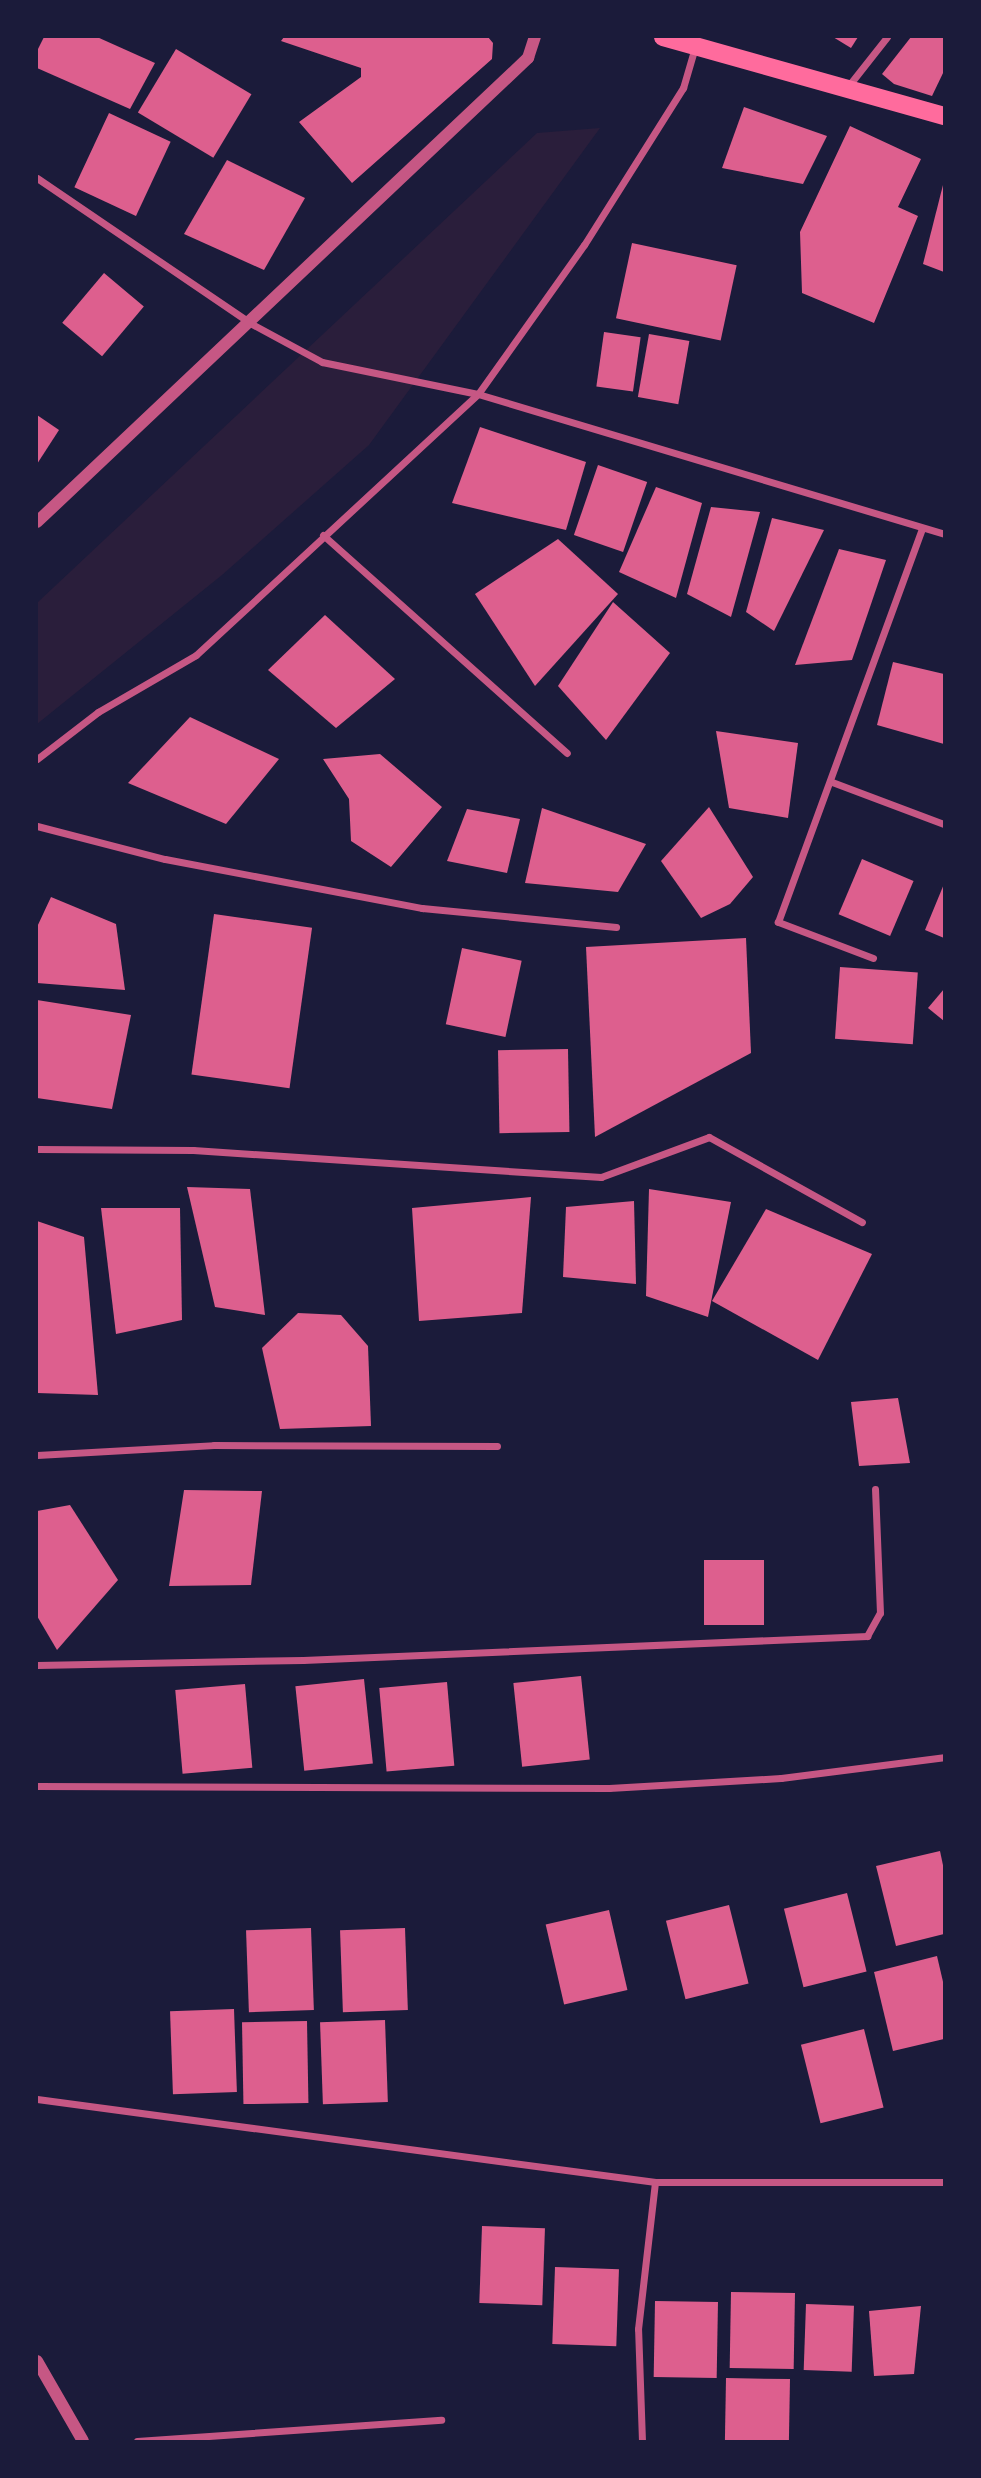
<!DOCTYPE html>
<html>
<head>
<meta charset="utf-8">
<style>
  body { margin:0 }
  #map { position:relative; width:981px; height:2478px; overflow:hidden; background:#1b1b3a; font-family:Barlow,sans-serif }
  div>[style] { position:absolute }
  .green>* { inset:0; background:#2a1e3b }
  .building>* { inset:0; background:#dd5f8e; transform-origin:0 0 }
  .minor>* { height:7px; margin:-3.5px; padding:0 3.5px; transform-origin:3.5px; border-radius:3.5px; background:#c65784 }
  .tertiary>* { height:12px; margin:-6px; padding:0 6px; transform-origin:6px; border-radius:6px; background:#c65784 }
  .primary>* { height:18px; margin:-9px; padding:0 9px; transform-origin:9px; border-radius:9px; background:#ff6b9d }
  span { translate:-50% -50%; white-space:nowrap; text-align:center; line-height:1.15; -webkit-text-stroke:6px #1b1b3a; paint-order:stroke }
  .frame { position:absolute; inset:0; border:38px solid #1b1b3a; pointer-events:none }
</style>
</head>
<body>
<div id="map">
  <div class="green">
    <div style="clip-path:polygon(600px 128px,369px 445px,222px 575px,37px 724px,37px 603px,537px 133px)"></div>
  </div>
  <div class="building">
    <div style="clip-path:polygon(44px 37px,97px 37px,155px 63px,130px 109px,37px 68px,37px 51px)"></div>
    <div style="clip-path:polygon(284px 37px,488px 37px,493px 43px,492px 59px,352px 183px,299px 122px,361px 77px,361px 68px,281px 41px)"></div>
    <div style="clip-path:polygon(833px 37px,858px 37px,851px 48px)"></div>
    <div style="clip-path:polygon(911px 37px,944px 37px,944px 71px,932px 96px,894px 84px,882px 74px)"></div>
    <div style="left:176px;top:49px;width:88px;height:74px;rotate:31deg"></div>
    <div style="clip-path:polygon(744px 107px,827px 136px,803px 184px,722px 168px)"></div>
    <div style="left:109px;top:113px;width:68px;height:82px;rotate:25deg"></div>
    <div style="clip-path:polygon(850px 126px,921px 159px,898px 207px,918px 216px,874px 323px,802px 293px,800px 232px)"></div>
    <div style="clip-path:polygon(227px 160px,305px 198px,264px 270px,184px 234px)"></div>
    <div style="clip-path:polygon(944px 181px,944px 272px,923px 264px)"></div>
    <div style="left:632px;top:243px;width:107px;height:77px;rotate:12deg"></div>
    <div style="left:104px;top:273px;width:52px;height:65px;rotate:40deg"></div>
    <div style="left:604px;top:332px;width:37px;height:55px;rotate:8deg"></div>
    <div style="left:649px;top:334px;width:41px;height:64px;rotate:10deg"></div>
    <div style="clip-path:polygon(37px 415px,59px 430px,37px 464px)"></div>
    <div style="clip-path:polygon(480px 427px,586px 462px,566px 530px,452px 503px)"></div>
    <div style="left:598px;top:465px;width:52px;height:74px;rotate:19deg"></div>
    <div style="clip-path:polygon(656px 487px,702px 503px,676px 598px,619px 572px)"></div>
    <div style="clip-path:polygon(711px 507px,760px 512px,731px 617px,687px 594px)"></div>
    <div style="clip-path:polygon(772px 518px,824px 530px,774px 631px,746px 612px)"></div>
    <div style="clip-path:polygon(558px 539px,618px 594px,535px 686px,475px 594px)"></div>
    <div style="clip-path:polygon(839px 549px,886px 560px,852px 660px,795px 665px)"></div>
    <div style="clip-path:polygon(613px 602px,670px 653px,606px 740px,558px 686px)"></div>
    <div style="clip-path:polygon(325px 615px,395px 679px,336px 728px,268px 670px)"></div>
    <div style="clip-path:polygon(893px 662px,944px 674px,944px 744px,877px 725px)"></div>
    <div style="clip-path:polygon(190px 717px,279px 759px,226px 824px,128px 783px)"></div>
    <div style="clip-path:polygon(716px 731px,798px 743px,788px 818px,729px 808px)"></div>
    <div style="clip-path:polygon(380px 754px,442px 807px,391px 867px,351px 841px,349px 799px,323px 759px)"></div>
    <div style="clip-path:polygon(709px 807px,753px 877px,730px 904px,701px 918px,661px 861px)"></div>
    <div style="clip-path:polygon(542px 808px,646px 844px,618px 892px,525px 883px)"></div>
    <div style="clip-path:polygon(467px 809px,520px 819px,507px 873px,447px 861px)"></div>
    <div style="left:862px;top:859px;width:56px;height:60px;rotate:23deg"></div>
    <div style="clip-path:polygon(944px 884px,944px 938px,925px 930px)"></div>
    <div style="clip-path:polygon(51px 897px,116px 924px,125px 990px,37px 983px,37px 927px)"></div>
    <div style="left:214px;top:914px;width:99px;height:162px;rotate:8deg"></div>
    <div style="clip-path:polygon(746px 938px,751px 1053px,595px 1137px,586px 947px)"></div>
    <div style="left:462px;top:948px;width:61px;height:78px;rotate:12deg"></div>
    <div style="left:840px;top:967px;width:78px;height:72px;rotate:4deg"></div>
    <div style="clip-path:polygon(944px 989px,944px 1021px,928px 1008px)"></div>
    <div style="clip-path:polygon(37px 1000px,131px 1015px,112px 1109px,37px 1098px)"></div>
    <div style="left:568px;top:1049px;width:83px;height:70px;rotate:89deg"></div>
    <div style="clip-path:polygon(187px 1187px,250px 1189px,265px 1315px,215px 1307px)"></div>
    <div style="clip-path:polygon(649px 1189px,731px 1202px,708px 1317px,646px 1296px)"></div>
    <div style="clip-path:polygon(531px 1197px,522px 1313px,419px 1321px,412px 1208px)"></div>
    <div style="clip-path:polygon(634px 1201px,636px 1284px,563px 1277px,566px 1207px)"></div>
    <div style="clip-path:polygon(101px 1208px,180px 1208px,182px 1320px,116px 1334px)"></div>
    <div style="clip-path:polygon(766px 1209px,872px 1254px,818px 1360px,712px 1301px)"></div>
    <div style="clip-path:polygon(37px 1221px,84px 1237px,98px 1395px,37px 1393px)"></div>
    <div style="clip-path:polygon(298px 1313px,341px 1315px,368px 1346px,371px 1426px,280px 1429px,262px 1348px)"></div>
    <div style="clip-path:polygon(898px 1398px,910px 1463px,859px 1466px,851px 1402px)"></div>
    <div style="clip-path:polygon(184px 1490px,262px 1491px,251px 1585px,169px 1586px)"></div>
    <div style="clip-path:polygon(70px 1505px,118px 1580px,57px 1650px,37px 1616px,37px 1511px)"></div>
    <div style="left:704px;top:1560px;width:60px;height:65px"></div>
    <div style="left:581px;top:1676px;width:84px;height:68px;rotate:84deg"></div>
    <div style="left:364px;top:1679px;width:85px;height:69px;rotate:84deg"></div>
    <div style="left:447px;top:1682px;width:84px;height:68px;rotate:85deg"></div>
    <div style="left:245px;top:1684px;width:84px;height:70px;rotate:85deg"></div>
    <div style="clip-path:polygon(940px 1851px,944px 1870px,944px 1934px,896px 1946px,876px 1866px)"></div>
    <div style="left:847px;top:1893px;width:81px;height:65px;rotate:76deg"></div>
    <div style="left:729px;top:1905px;width:81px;height:65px;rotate:76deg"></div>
    <div style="left:609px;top:1910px;width:82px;height:65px;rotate:77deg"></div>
    <div style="left:311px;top:1928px;width:82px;height:65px;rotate:88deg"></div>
    <div style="left:405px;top:1928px;width:82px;height:65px;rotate:88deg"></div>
    <div style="clip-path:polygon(937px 1956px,944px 1986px,944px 2039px,893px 2051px,874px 1972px)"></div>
    <div style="left:234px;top:2009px;width:83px;height:64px;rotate:88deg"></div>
    <div style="left:385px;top:2020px;width:82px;height:65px;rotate:88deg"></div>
    <div style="left:307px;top:2021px;width:82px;height:65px;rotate:89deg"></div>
    <div style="left:864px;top:2029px;width:81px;height:65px;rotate:76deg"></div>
    <div style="left:482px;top:2226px;width:63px;height:77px;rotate:2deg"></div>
    <div style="left:555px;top:2267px;width:64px;height:77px;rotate:2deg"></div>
    <div style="left:731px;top:2292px;width:64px;height:76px;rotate:1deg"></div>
    <div style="left:655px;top:2301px;width:63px;height:76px;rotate:1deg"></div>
    <div style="left:806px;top:2304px;width:48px;height:66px;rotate:2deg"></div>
    <div style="clip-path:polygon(921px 2306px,914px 2374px,874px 2376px,869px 2311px)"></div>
    <div style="left:726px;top:2378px;width:64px;height:63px;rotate:1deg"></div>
  </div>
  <div class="minor">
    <div style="left:846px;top:89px;width:66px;rotate:-51.7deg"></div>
    <div style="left:37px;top:178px;width:258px;rotate:34.2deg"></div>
    <div style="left:250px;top:323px;width:82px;rotate:28.4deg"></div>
    <div style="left:322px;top:362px;width:159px;rotate:11.6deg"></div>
    <div style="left:478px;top:394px;width:487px;rotate:16.7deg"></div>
    <div style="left:323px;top:535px;width:327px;rotate:41.8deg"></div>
    <div style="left:37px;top:759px;width:77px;rotate:-37.6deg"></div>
    <div style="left:98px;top:712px;width:113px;rotate:-30.2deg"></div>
    <div style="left:196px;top:655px;width:384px;rotate:-42.8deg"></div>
    <div style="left:478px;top:394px;width:183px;rotate:-54.6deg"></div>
    <div style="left:584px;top:245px;width:186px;rotate:-57.8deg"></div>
    <div style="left:683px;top:88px;width:43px;rotate:-73.7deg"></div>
    <div style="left:832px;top:782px;width:120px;rotate:20.6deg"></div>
    <div style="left:37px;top:826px;width:132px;rotate:14.5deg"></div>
    <div style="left:165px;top:859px;width:262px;rotate:10.8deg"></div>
    <div style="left:422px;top:908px;width:195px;rotate:5.6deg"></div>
    <div style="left:873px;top:958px;width:102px;rotate:-159.2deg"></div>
    <div style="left:778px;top:922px;width:419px;rotate:-69.9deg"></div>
    <div style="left:37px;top:1149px;width:156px;rotate:0.4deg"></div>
    <div style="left:193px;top:1150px;width:409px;rotate:3.8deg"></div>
    <div style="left:601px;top:1177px;width:115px;rotate:-20.3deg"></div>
    <div style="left:709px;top:1137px;width:175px;rotate:29.1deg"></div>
    <div style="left:37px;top:1455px;width:177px;rotate:-3.2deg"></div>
    <div style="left:214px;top:1445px;width:283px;rotate:0.2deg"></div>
    <div style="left:37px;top:1665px;width:266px;rotate:-1.1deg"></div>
    <div style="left:303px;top:1660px;width:565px;rotate:-2.44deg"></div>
    <div style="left:867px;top:1636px;width:26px;rotate:-61deg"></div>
    <div style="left:880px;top:1613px;width:124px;rotate:-92.3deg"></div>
    <div style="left:37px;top:1786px;width:572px;rotate:0.2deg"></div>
    <div style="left:609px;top:1788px;width:172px;rotate:-3.3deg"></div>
    <div style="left:781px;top:1778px;width:164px;rotate:-7.3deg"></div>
    <div style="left:37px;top:2099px;width:624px;rotate:7.65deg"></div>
    <div style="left:655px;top:2182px;width:289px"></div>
    <div style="left:137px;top:2441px;width:305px;rotate:-4deg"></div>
    <div style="left:642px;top:2441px;width:112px;rotate:-92deg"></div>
    <div style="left:638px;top:2329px;width:148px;rotate:-83.4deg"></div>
  </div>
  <div class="tertiary">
    <div style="left:37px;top:522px;width:676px;rotate:-43.38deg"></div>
    <div style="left:528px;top:58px;width:22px;rotate:-72deg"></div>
    <div style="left:37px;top:2361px;width:92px;rotate:60.1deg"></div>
  </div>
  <div class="primary">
    <div style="left:663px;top:37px;width:292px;rotate:15.7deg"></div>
  </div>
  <div class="frame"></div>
</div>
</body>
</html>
